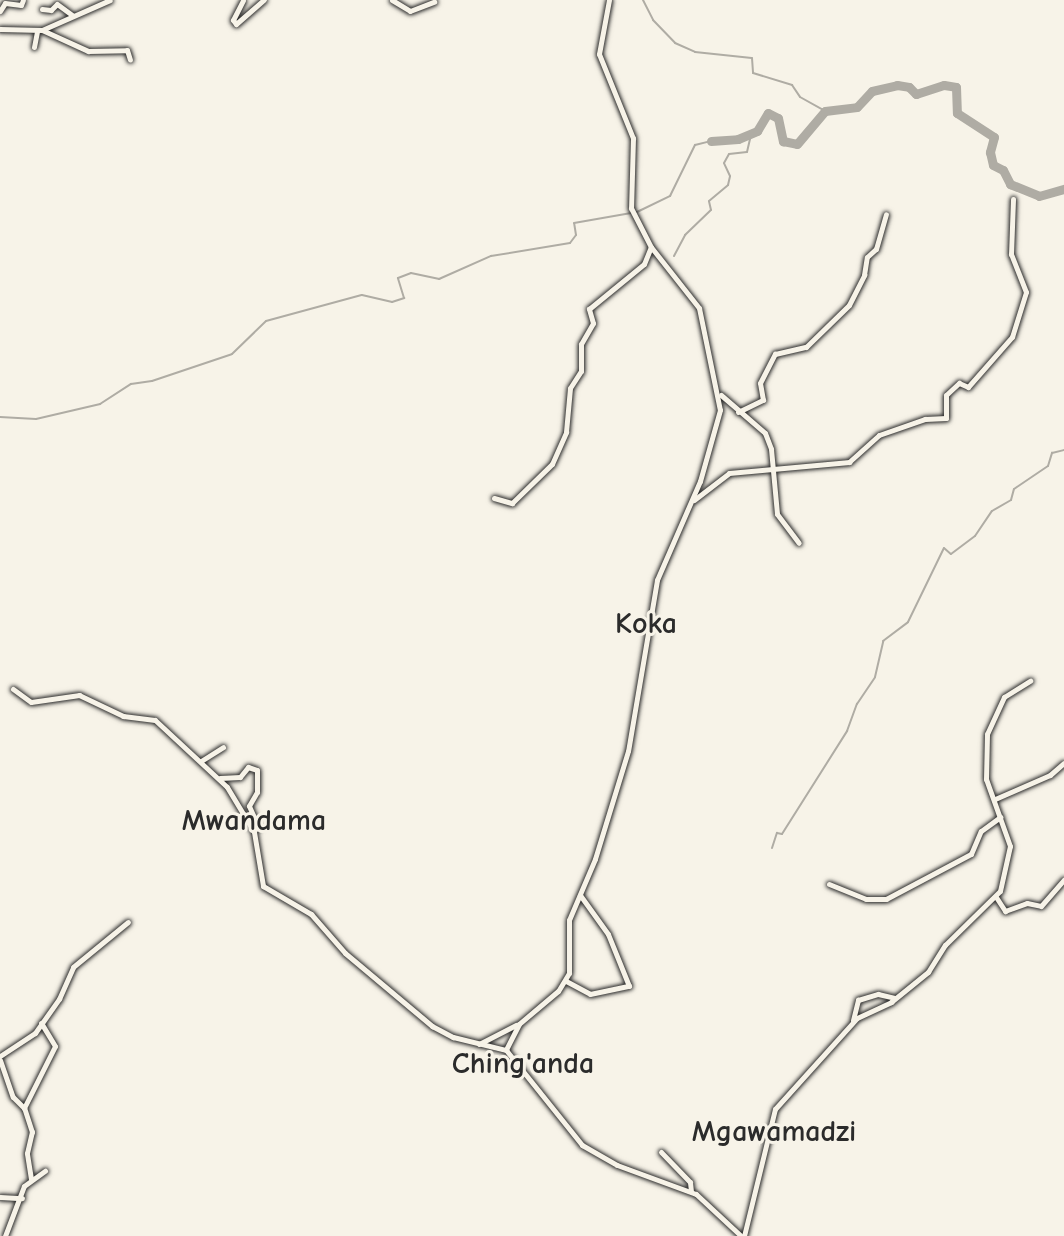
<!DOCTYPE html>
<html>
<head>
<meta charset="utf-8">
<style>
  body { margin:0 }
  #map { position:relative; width:1064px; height:1236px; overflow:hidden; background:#f7f3e8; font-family:"Comic Neue",sans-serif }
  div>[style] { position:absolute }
  .stream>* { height:2px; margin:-1px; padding:0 1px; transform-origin:1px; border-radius:1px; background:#afaca4 }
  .river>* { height:9px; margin:-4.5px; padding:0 4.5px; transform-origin:4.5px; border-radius:4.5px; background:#afaca4 }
  .roads { filter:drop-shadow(0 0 2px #2b2b2b) drop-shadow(0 0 2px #2b2b2b) }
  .minor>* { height:5px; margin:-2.5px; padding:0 2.5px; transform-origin:2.5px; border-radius:2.5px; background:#f7f3e8 }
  span { translate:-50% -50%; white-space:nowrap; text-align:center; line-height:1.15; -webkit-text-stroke:6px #f7f3e8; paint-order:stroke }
  .quarter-label { font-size:30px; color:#2b2b2b; font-weight:700 }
</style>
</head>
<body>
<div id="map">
  <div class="stream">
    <div style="left:643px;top:0;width:22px;rotate:63deg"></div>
    <div style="left:653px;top:20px;width:32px;rotate:46deg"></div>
    <div style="left:675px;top:43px;width:22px;rotate:24deg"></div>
    <div style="left:695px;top:52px;width:57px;rotate:6deg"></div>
    <div style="left:752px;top:58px;width:15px;rotate:86deg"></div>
    <div style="left:753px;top:73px;width:41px;rotate:17.1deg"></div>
    <div style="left:792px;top:85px;width:14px;rotate:56deg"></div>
    <div style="left:800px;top:97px;width:29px;rotate:29deg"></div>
    <div style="left:637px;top:212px;width:37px;rotate:-26deg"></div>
    <div style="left:670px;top:196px;width:57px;rotate:-63.9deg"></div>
    <div style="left:695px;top:145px;width:16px;rotate:-14deg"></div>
    <div style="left:674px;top:256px;width:24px;rotate:-62deg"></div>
    <div style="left:685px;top:235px;width:36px;rotate:-44deg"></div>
    <div style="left:711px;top:210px;width:9px;rotate:-103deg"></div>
    <div style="left:709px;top:201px;width:25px;rotate:-40deg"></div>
    <div style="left:728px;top:185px;width:9px;rotate:-77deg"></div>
    <div style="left:730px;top:176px;width:14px;rotate:-115deg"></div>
    <div style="left:724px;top:163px;width:10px;rotate:-61deg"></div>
    <div style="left:729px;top:154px;width:18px;rotate:-6deg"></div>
    <div style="left:747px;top:152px;width:18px;rotate:-77deg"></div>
    <div style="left:0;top:417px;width:36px;rotate:3deg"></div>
    <div style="left:36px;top:419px;width:66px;rotate:-13.2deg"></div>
    <div style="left:100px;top:404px;width:37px;rotate:-33deg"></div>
    <div style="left:131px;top:384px;width:21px;rotate:-8deg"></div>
    <div style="left:152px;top:381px;width:84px;rotate:-18.6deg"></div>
    <div style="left:232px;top:354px;width:47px;rotate:-44.1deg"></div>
    <div style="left:266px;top:321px;width:99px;rotate:-15.2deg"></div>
    <div style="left:362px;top:295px;width:31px;rotate:13deg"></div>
    <div style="left:392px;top:302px;width:13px;rotate:-18deg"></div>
    <div style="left:404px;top:298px;width:21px;rotate:-107deg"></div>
    <div style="left:398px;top:278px;width:14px;rotate:-21deg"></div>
    <div style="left:411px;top:273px;width:29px;rotate:12deg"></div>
    <div style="left:439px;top:279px;width:57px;rotate:-23.9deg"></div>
    <div style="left:491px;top:256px;width:80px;rotate:-9.3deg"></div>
    <div style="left:570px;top:243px;width:10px;rotate:-53deg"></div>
    <div style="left:576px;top:235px;width:12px;rotate:-99deg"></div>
    <div style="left:574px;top:223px;width:58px;rotate:-10deg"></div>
    <div style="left:772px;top:848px;width:16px;rotate:-72deg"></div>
    <div style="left:777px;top:833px;width:5px;rotate:11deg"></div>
    <div style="left:782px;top:834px;width:122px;rotate:-57.7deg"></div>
    <div style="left:847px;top:731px;width:29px;rotate:-70deg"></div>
    <div style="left:857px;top:704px;width:32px;rotate:-56deg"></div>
    <div style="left:875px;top:677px;width:37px;rotate:-77deg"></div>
    <div style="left:883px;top:641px;width:31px;rotate:-37deg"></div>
    <div style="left:908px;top:622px;width:82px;rotate:-64.1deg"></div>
    <div style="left:944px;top:548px;width:9px;rotate:41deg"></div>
    <div style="left:951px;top:554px;width:30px;rotate:-37deg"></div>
    <div style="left:975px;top:536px;width:30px;rotate:-56deg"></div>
    <div style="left:992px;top:511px;width:22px;rotate:-30deg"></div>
    <div style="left:1011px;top:500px;width:11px;rotate:-75deg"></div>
    <div style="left:1014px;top:489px;width:41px;rotate:-34.1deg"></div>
    <div style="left:1048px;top:466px;width:14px;rotate:-73deg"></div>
    <div style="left:1052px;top:453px;width:12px;rotate:-14deg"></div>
  </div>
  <div class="river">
    <div style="left:711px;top:141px;width:27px;rotate:-4deg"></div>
    <div style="left:738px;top:139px;width:21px;rotate:-23deg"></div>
    <div style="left:757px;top:131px;width:21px;rotate:-59deg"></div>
    <div style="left:768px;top:113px;width:11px;rotate:27deg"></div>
    <div style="left:778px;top:118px;width:24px;rotate:78deg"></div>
    <div style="left:783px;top:141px;width:14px;rotate:12deg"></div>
    <div style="left:797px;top:144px;width:43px;rotate:-49.7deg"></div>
    <div style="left:825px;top:111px;width:32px;rotate:-7deg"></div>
    <div style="left:857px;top:107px;width:22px;rotate:-47deg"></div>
    <div style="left:872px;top:91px;width:26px;rotate:-13deg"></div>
    <div style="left:897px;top:85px;width:12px;rotate:9deg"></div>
    <div style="left:909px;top:87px;width:10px;rotate:45deg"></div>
    <div style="left:916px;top:94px;width:29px;rotate:-18deg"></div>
    <div style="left:944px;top:85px;width:12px;rotate:9deg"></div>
    <div style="left:956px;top:87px;width:26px;rotate:88deg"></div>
    <div style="left:957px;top:113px;width:44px;rotate:33deg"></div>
    <div style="left:994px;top:137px;width:16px;rotate:105deg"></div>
    <div style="left:990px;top:152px;width:13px;rotate:77deg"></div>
    <div style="left:993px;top:165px;width:11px;rotate:27deg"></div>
    <div style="left:1003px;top:170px;width:16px;rotate:63deg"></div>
    <div style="left:1010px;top:184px;width:31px;rotate:22deg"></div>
    <div style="left:1039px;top:196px;width:26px;rotate:-16deg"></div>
  </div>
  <div class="roads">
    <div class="minor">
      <div style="left:392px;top:0;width:21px;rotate:31deg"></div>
      <div style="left:410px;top:11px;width:26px;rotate:-21deg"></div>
      <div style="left:609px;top:0;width:55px;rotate:100.5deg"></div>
      <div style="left:599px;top:54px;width:91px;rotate:68deg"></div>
      <div style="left:633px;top:138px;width:70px;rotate:91.6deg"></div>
      <div style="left:631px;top:208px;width:44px;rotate:62.9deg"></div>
      <div style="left:651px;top:247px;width:78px;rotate:51.8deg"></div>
      <div style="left:699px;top:308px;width:104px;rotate:78.4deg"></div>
      <div style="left:720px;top:410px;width:74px;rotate:105.7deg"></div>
      <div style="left:700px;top:481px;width:108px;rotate:113.5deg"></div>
      <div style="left:657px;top:580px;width:173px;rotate:99.6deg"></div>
      <div style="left:628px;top:751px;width:113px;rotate:107deg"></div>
      <div style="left:595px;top:859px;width:66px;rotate:113.1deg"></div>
      <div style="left:569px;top:920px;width:53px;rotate:90deg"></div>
      <div style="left:569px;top:973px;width:21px;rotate:121deg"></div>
      <div style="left:558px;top:991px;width:51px;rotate:139.8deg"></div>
      <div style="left:519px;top:1024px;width:29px;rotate:117deg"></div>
      <div style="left:506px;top:1050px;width:122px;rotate:51.3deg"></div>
      <div style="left:582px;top:1145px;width:40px;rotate:29.7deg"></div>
      <div style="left:617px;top:1165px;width:84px;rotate:20.2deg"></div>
      <div style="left:696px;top:1194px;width:62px;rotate:43deg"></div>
      <div style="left:42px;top:9px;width:9px;rotate:6deg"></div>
      <div style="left:51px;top:10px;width:8px;rotate:-45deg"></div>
      <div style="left:57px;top:4px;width:19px;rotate:36deg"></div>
      <div style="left:0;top:11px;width:9px;rotate:-58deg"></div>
      <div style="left:5px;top:3px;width:16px;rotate:7deg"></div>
      <div style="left:21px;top:5px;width:5px;rotate:-68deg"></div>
      <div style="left:236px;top:24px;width:37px;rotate:-41deg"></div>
      <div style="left:236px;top:24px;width:5px;rotate:-127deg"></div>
      <div style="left:233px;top:20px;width:22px;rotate:-63deg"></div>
      <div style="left:0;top:29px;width:42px;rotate:1.4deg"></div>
      <div style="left:42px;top:30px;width:74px;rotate:-23.8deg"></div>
      <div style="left:42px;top:30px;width:51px;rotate:24.5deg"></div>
      <div style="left:88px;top:51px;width:39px;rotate:-1deg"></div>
      <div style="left:127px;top:50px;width:10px;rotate:73deg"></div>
      <div style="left:34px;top:47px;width:16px;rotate:-79deg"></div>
      <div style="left:721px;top:395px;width:58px;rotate:40.8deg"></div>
      <div style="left:765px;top:433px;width:17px;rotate:69deg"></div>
      <div style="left:771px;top:449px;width:65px;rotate:84.7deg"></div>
      <div style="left:777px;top:514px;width:36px;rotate:53deg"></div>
      <div style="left:738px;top:412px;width:28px;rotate:-26deg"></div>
      <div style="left:763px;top:400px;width:17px;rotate:-100deg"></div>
      <div style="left:760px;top:383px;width:33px;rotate:-63deg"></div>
      <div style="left:775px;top:354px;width:32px;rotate:-13deg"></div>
      <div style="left:806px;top:347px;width:60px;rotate:-44.3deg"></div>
      <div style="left:849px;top:305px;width:34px;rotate:-63deg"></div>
      <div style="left:864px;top:275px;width:18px;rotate:-81deg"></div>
      <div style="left:867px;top:257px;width:12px;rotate:-42deg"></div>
      <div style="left:876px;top:249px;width:36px;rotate:-74deg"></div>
      <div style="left:494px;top:498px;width:19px;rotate:16deg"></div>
      <div style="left:512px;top:503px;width:56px;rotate:-44.3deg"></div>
      <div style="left:552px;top:464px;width:35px;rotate:-66deg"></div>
      <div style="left:566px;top:432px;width:44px;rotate:-84.8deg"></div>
      <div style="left:570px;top:388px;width:20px;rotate:-57deg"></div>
      <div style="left:581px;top:371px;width:27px;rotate:-90deg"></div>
      <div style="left:581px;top:344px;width:24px;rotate:-60deg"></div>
      <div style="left:593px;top:323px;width:15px;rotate:-106deg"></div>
      <div style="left:589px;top:309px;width:71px;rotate:-39.3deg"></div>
      <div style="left:644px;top:264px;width:18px;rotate:-68deg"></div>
      <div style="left:694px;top:500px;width:44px;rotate:-37.6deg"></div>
      <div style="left:729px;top:473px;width:121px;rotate:-5.2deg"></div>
      <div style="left:849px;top:462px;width:40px;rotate:-42deg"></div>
      <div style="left:879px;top:435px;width:49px;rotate:-19.2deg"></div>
      <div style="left:925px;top:419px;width:21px;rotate:-3deg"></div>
      <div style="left:946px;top:418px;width:23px;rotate:-90deg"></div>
      <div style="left:946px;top:395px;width:18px;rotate:-43deg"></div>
      <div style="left:959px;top:383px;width:10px;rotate:24deg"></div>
      <div style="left:968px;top:387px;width:67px;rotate:-48.7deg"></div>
      <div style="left:1012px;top:337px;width:47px;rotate:-72.7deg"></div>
      <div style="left:1026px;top:292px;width:41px;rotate:-111.5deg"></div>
      <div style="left:1011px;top:254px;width:55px;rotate:-87.9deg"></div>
      <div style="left:13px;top:689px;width:22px;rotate:36deg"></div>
      <div style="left:31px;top:702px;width:49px;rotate:-8.3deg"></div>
      <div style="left:79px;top:695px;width:49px;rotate:25.5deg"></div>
      <div style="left:123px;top:716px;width:32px;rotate:7deg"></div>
      <div style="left:155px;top:720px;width:98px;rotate:42.9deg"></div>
      <div style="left:227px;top:787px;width:52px;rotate:59deg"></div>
      <div style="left:254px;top:832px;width:55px;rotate:80.5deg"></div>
      <div style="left:263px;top:886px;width:56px;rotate:30.3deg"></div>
      <div style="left:311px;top:914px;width:52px;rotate:48.9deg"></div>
      <div style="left:345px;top:953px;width:114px;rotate:40deg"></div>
      <div style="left:432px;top:1026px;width:24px;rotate:28deg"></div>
      <div style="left:453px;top:1037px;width:55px;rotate:13.8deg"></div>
      <div style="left:201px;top:761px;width:26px;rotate:-32deg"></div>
      <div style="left:220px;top:778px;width:20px;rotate:-3deg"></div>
      <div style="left:240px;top:777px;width:13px;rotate:-51deg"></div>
      <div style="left:248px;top:767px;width:9px;rotate:18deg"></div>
      <div style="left:257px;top:770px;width:22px;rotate:90deg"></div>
      <div style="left:257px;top:792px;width:16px;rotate:120deg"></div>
      <div style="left:249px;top:806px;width:22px;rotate:66deg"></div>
      <div style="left:258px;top:826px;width:6px;rotate:129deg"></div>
      <div style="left:995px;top:799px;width:60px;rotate:-23.6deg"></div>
      <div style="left:1050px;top:775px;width:18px;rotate:-41deg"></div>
      <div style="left:829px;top:884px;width:40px;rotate:22deg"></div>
      <div style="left:866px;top:899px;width:20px"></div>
      <div style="left:886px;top:899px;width:96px;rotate:-27.9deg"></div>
      <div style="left:971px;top:854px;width:25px;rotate:-67deg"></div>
      <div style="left:981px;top:831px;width:24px;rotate:-36deg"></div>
      <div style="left:996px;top:897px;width:17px;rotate:57deg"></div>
      <div style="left:1005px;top:911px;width:23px;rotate:-20deg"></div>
      <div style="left:1027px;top:903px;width:14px;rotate:12deg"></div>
      <div style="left:1041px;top:906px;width:35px;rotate:-49deg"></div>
      <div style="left:566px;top:981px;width:27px;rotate:28deg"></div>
      <div style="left:590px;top:994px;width:40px;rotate:-12deg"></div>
      <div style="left:629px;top:986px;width:56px;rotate:-112deg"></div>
      <div style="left:608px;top:934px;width:48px;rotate:-125.7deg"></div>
      <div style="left:853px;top:1020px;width:21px;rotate:-76deg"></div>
      <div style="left:858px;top:1000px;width:21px;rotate:-17deg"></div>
      <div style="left:878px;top:994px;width:17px;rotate:13deg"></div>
      <div style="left:479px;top:1044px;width:42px;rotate:-27.2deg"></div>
      <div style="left:0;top:1056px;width:42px;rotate:-33.3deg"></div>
      <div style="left:35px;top:1033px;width:42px;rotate:-54.8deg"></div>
      <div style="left:59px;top:999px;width:35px;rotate:-66deg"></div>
      <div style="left:73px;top:967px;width:71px;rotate:-39.3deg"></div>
      <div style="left:0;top:1060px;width:39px;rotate:71deg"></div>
      <div style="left:13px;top:1097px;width:16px;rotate:45deg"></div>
      <div style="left:661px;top:1152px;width:42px;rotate:46deg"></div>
      <div style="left:690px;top:1182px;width:9px;rotate:84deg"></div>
      <div style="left:31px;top:1179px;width:26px;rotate:-99deg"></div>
      <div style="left:27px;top:1153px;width:22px;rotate:-77deg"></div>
      <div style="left:32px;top:1132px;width:25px;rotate:-108deg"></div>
      <div style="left:24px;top:1108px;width:69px;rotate:-63.4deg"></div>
      <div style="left:55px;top:1046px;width:27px;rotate:-121deg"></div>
      <div style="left:0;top:1197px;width:22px;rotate:3deg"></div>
      <div style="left:5px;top:1236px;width:53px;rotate:-69.2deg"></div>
      <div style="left:24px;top:1186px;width:26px;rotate:-36deg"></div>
      <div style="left:744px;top:1236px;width:131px;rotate:-76.3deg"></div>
      <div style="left:775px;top:1109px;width:122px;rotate:-48deg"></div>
      <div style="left:857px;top:1018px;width:38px;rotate:-25deg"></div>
      <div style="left:891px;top:1002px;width:48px;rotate:-39deg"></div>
      <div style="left:928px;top:972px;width:32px;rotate:-58deg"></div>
      <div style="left:945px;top:945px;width:77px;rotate:-44.5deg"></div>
      <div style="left:1000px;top:891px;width:46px;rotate:-77.5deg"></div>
      <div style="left:1010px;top:846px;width:71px;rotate:-109.7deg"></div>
      <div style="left:986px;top:779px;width:45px;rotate:-88.7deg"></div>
      <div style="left:987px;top:734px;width:41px;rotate:-65.3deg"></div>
      <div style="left:1004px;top:697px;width:31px;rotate:-32deg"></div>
    </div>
  </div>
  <div class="quarter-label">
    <span style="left:646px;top:624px">Koka</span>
    <span style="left:254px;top:821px">Mwandama</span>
    <span style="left:523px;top:1064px">Ching'anda</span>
    <span style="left:774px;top:1132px">Mgawamadzi</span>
  </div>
</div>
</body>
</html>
